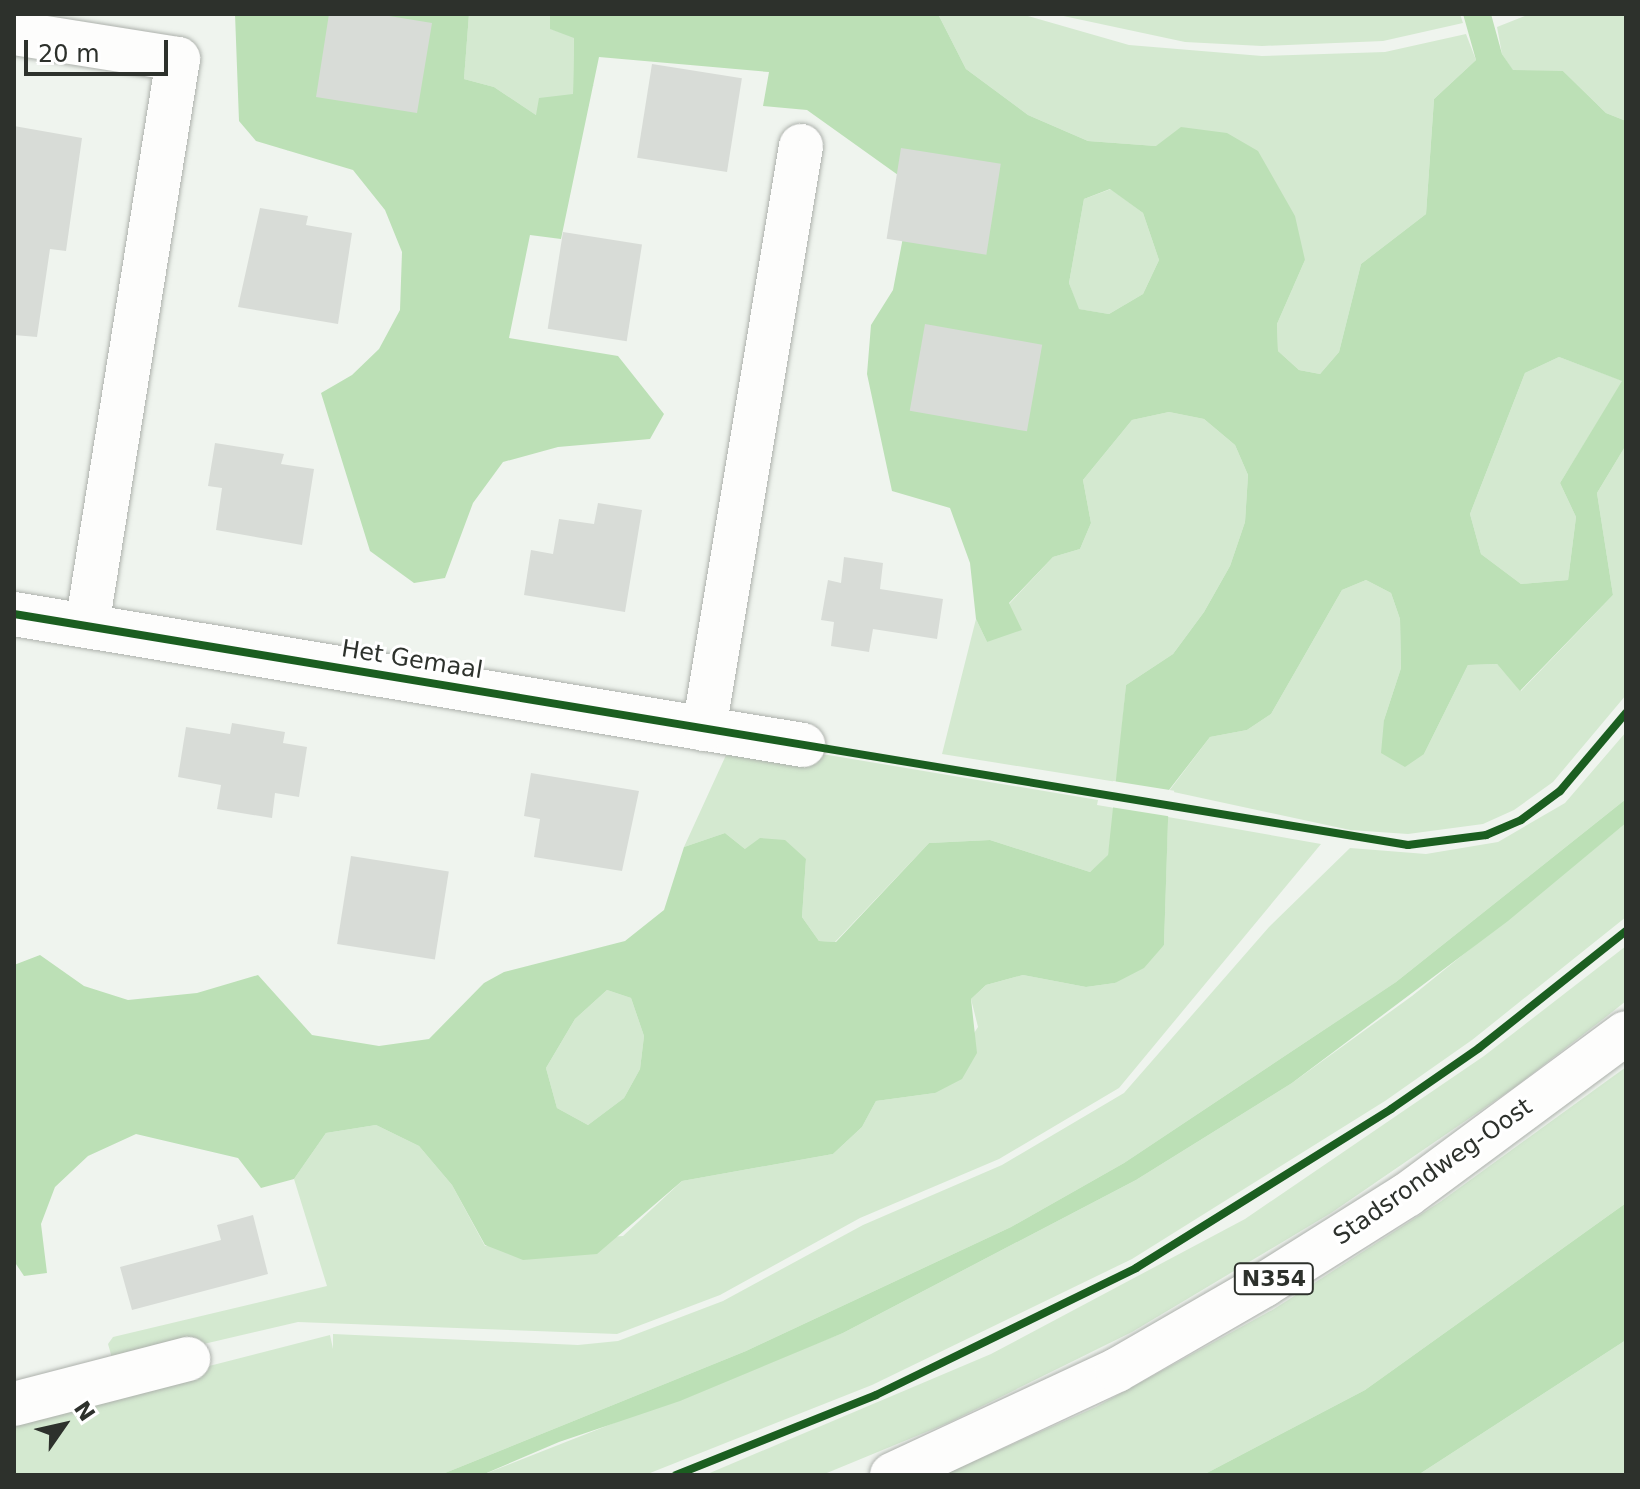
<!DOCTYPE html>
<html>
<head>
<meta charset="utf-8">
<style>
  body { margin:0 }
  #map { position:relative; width:1640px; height:1489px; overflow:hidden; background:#eff4ee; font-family:"DejaVu Sans",sans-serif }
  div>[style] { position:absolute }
  .green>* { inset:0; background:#d4e9d0 }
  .water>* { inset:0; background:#bce0b6 }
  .pier>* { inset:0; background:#eff4ee; transform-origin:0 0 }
  .building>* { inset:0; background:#d8dcd7; transform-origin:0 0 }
  .roads { filter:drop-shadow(0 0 2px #adb1ac) drop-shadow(0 0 2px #adb1ac) }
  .minor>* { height:44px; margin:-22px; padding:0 22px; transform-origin:22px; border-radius:22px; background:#fdfdfc }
  .major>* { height:44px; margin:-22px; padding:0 22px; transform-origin:22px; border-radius:22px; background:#fdfdfc }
  .cycleway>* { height:8px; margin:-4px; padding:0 4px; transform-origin:4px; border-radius:4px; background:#1b5e20 }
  span { translate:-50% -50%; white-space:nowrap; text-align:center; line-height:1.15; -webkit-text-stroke:6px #fff; paint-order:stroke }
  .shield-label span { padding:2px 6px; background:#fff; border:2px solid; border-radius:6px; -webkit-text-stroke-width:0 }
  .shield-label { font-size:22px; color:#2d312c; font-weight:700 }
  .street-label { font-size:24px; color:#2d312c }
  .frame { position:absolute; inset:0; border:16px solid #2d312c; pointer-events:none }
  .north { position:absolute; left:24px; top:1385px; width:80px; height:80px; -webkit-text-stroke:6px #fff; paint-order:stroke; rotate:56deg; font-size:22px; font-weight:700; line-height:32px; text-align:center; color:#2d312c }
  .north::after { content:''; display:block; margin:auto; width:28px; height:36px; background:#2d312c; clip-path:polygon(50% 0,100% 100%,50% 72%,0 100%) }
  .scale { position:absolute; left:24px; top:40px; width:144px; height:36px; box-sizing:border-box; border:4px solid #2d312c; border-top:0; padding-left:10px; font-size:24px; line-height:28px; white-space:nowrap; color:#2d312c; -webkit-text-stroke:6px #fff; paint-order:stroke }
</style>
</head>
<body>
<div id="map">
  <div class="green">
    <div style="clip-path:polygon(469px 14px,550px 14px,551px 29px,574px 37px,573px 95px,536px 115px,494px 87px,464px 79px)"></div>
    <div style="clip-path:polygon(938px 14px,1021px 14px,1129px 45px,1262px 56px,1385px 52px,1466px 34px,1476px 60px,1434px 99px,1426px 214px,1361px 264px,1339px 352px,1320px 374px,1299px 370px,1278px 351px,1277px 324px,1305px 260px,1156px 146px,1088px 141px,1028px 115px,966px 69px)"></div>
    <div style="clip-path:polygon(1054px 14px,1460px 14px,1463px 23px,1383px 41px,1262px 46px,1185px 42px)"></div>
    <div style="clip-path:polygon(1530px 14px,1626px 14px,1626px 121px,1606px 113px,1563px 71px,1513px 71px,1502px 54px,1497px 27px)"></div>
    <div style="clip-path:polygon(1111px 189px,1143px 213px,1159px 260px,1143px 294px,1109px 314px,1078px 309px,1069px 283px,1084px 199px)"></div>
    <div style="clip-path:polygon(1559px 357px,1623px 381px,1560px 483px,1576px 517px,1568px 580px,1521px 584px,1481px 554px,1470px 514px,1525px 373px)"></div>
    <div style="clip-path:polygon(1169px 412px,1204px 419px,1235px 445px,1248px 475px,1245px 522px,1230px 566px,1204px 612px,1173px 654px,1126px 685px,1117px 782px,942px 754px,976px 619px,987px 642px,1009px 604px,1053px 557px,1080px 549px,1091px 523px,1083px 480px,1132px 420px)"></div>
    <div style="clip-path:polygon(1626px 445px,1626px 695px,1553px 782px,1514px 810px,1483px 824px,1408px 834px,1350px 830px,1169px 791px,1210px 737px,1247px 730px,1271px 714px,1342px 590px,1366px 580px,1391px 593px,1400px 619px,1401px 668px,1384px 720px,1424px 754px,1468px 665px,1497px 664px,1521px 691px,1613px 595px,1597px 493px)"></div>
    <div style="clip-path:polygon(1626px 732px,1626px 799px,1396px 982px,1124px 1163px,1011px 1227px,746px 1351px,440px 1475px,14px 1475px,14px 1416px,330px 1335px,333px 1349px,333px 1334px,578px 1345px,618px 1341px,723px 1301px,863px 1225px,1002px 1165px,1124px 1093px,1269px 927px,1350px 848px,1426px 854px,1498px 842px,1565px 803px)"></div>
    <div style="clip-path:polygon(727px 753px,828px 755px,1098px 800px,1097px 805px,1115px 808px,1108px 856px,1090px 872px,990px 840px,929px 843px,835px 942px,819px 941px,802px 917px,806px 859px,745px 849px,725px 833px,684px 847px)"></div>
    <div style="clip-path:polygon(1168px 817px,1321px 844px,1119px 1088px,999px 1159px,860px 1218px,720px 1295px,617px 1334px,298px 1322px,114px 1365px,108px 1344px,113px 1337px,327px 1286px,294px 1179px,326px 1133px,376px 1125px,419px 1146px,452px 1185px,485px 1246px,623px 1236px,682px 1181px,833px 1154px,862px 1127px,876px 1101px,935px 1093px,978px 1027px,971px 999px,986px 985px,1023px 975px,1086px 987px,1115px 983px,1164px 945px)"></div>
    <div style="clip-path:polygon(1626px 823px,1626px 917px,1472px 1040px,1385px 1101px,1132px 1259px,872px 1385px,645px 1475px,482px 1475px,843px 1333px,1136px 1180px,1292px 1083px,1412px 996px)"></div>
    <div style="clip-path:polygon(1626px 946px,1626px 1001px,1602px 1020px,1515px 1087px,1331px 1213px,1132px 1332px,948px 1423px,822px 1475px,705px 1475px,991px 1354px,1245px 1219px,1484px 1056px)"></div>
    <div style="clip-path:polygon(607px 990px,631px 998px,644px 1036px,640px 1069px,624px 1098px,588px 1125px,557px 1108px,546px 1068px,575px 1019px)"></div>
    <div style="clip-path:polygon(1626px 1067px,1626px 1203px,1365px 1390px,1203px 1475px,943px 1475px,1096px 1407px,1274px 1309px,1440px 1202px)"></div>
    <div style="clip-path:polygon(1626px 1340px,1626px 1475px,1418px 1475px)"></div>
  </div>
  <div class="water">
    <div style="clip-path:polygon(evenodd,235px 14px,469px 14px,464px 79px,494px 87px,536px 115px,539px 98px,573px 94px,574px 38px,550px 29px,550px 14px,938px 14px,966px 69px,1028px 115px,1088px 141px,1156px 146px,1181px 127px,1227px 133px,1258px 151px,1295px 216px,1305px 260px,1277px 324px,1278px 351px,1299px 370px,1320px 374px,1339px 352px,1361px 264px,1426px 214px,1434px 99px,1476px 60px,1463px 14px,1491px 14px,1502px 54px,1513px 70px,1563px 71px,1606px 113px,1626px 121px,1626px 445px,1597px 493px,1613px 595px,1520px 691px,1497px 664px,1468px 665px,1424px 754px,1405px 767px,1381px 753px,1384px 720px,1401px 668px,1400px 619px,1391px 593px,1366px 580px,1342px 590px,1271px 714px,1247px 730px,1210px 737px,1169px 790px,1164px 945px,1144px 968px,1115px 983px,1086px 987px,1023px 975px,986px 985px,971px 999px,977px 1053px,962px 1079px,935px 1093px,876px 1101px,862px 1127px,833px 1154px,682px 1181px,597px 1254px,523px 1260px,485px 1245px,452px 1185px,419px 1146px,376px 1125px,326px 1133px,294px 1179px,261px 1188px,238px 1158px,136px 1134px,88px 1156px,55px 1187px,41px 1224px,47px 1273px,24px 1276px,14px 1261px,14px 965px,40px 955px,84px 986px,128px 1000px,197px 993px,258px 975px,312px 1035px,379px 1046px,429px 1039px,484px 983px,504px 972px,625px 941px,664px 910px,684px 847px,725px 833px,745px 849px,760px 838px,785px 840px,806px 859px,802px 917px,819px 941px,836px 942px,929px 843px,990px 840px,1090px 872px,1108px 855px,1126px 685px,1173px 654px,1204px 612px,1230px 566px,1245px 522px,1248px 475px,1235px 445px,1204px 419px,1169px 412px,1132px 420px,1083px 480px,1091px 523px,1080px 549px,1053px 557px,1009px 603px,1022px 630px,987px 642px,976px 619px,970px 563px,950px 508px,892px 491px,867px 374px,871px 325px,893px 290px,908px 211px,898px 175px,807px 110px,763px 106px,769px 72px,599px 57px,561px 239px,530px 235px,509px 338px,618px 356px,664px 414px,650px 439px,558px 447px,503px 462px,473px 503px,445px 578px,414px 583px,370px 551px,321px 393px,352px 375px,379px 349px,400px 310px,402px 252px,385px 210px,353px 170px,256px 141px,239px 121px,235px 14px,1110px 189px,1143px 213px,1159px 260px,1143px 294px,1109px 314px,1079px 309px,1069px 283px,1084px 199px,1110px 189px,235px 14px,1559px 357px,1622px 381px,1560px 483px,1576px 517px,1568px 580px,1521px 584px,1481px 554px,1470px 514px,1525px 373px,1559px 357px,235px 14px,607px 990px,631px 998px,644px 1036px,640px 1069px,624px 1098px,588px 1125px,557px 1108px,546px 1068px,575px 1019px,607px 990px)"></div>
    <div style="clip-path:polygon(1626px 799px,1626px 823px,1508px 921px,1292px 1083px,1136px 1180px,843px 1333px,680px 1401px,559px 1442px,482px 1475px,440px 1475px,746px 1351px,1011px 1227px,1124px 1163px,1396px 982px)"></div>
    <div style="clip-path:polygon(1626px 1203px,1626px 1340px,1418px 1475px,1203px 1475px,1365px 1390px)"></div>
  </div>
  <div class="pier">
    <div style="left:1113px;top:781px;width:62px;height:26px;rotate:9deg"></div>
  </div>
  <div class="building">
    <div style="clip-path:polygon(329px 14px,377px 14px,432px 23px,417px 113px,316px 97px)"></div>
    <div style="left:652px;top:64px;width:91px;height:95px;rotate:9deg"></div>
    <div style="clip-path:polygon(14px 126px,82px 138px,66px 251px,50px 249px,37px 337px,14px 335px)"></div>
    <div style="left:901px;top:148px;width:101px;height:92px;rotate:9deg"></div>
    <div style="clip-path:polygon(260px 208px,308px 216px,306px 225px,352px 233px,338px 324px,238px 307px)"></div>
    <div style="left:563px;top:232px;width:80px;height:98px;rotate:9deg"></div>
    <div style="left:925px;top:324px;width:119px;height:88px;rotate:10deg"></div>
    <div style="clip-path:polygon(215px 443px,284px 454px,281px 464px,314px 469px,302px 545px,216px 530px,222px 488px,208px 486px)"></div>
    <div style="clip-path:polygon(598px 503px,642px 510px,625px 612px,524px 595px,531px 550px,553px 554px,559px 519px,594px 524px)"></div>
    <div style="clip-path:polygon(844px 557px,883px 563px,880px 589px,943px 599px,937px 639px,873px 629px,869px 652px,831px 646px,834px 622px,821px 620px,828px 580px,841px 583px)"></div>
    <div style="clip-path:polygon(232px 723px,285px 732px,283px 743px,307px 747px,299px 797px,275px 793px,272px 818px,217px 809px,221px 785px,178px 777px,186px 727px,230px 734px)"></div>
    <div style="clip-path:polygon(531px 773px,639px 791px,622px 871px,534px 857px,540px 819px,524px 816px)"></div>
    <div style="left:351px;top:856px;width:99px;height:89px;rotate:9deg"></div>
    <div style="clip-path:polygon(253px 1215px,268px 1274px,132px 1310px,120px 1267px,221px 1240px,217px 1225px)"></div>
  </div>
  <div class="roads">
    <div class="minor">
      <div style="left:14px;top:33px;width:166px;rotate:9deg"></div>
      <div style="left:178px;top:59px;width:574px;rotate:99.12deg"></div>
      <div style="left:14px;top:614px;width:800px;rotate:9.43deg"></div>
      <div style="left:704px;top:729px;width:591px;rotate:-80.55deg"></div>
      <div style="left:14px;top:1404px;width:180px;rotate:-14.5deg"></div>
    </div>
    <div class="major">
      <div style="left:892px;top:1475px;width:248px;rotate:-25deg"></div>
      <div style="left:1117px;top:1370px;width:170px;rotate:-30deg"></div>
      <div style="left:1264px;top:1285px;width:169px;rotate:-32.2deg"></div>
      <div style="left:1407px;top:1195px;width:272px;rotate:-36.5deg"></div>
    </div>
  </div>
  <div class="cycleway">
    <div style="left:14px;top:614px;width:1413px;rotate:9.41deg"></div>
    <div style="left:1408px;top:845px;width:79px;rotate:-7.3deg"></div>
    <div style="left:1486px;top:835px;width:38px;rotate:-23deg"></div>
    <div style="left:1521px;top:820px;width:49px;rotate:-36.6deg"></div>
    <div style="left:1560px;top:791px;width:102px;rotate:-49.8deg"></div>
    <div style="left:676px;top:1475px;width:215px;rotate:-21.8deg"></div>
    <div style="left:876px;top:1395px;width:289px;rotate:-26deg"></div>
    <div style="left:1136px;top:1268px;width:301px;rotate:-31.9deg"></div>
    <div style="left:1391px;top:1109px;width:107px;rotate:-34.7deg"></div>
    <div style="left:1479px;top:1048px;width:188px;rotate:-38.5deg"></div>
  </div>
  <div class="shield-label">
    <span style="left:1274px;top:1279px">N354</span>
  </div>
  <div class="street-label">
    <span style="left:412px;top:660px;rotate:9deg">Het Gemaal</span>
    <span style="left:1433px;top:1172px;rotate:-35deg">Stadsrondweg-Oost</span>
  </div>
  <div class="frame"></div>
  <div class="north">N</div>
  <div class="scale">20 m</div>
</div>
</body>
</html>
